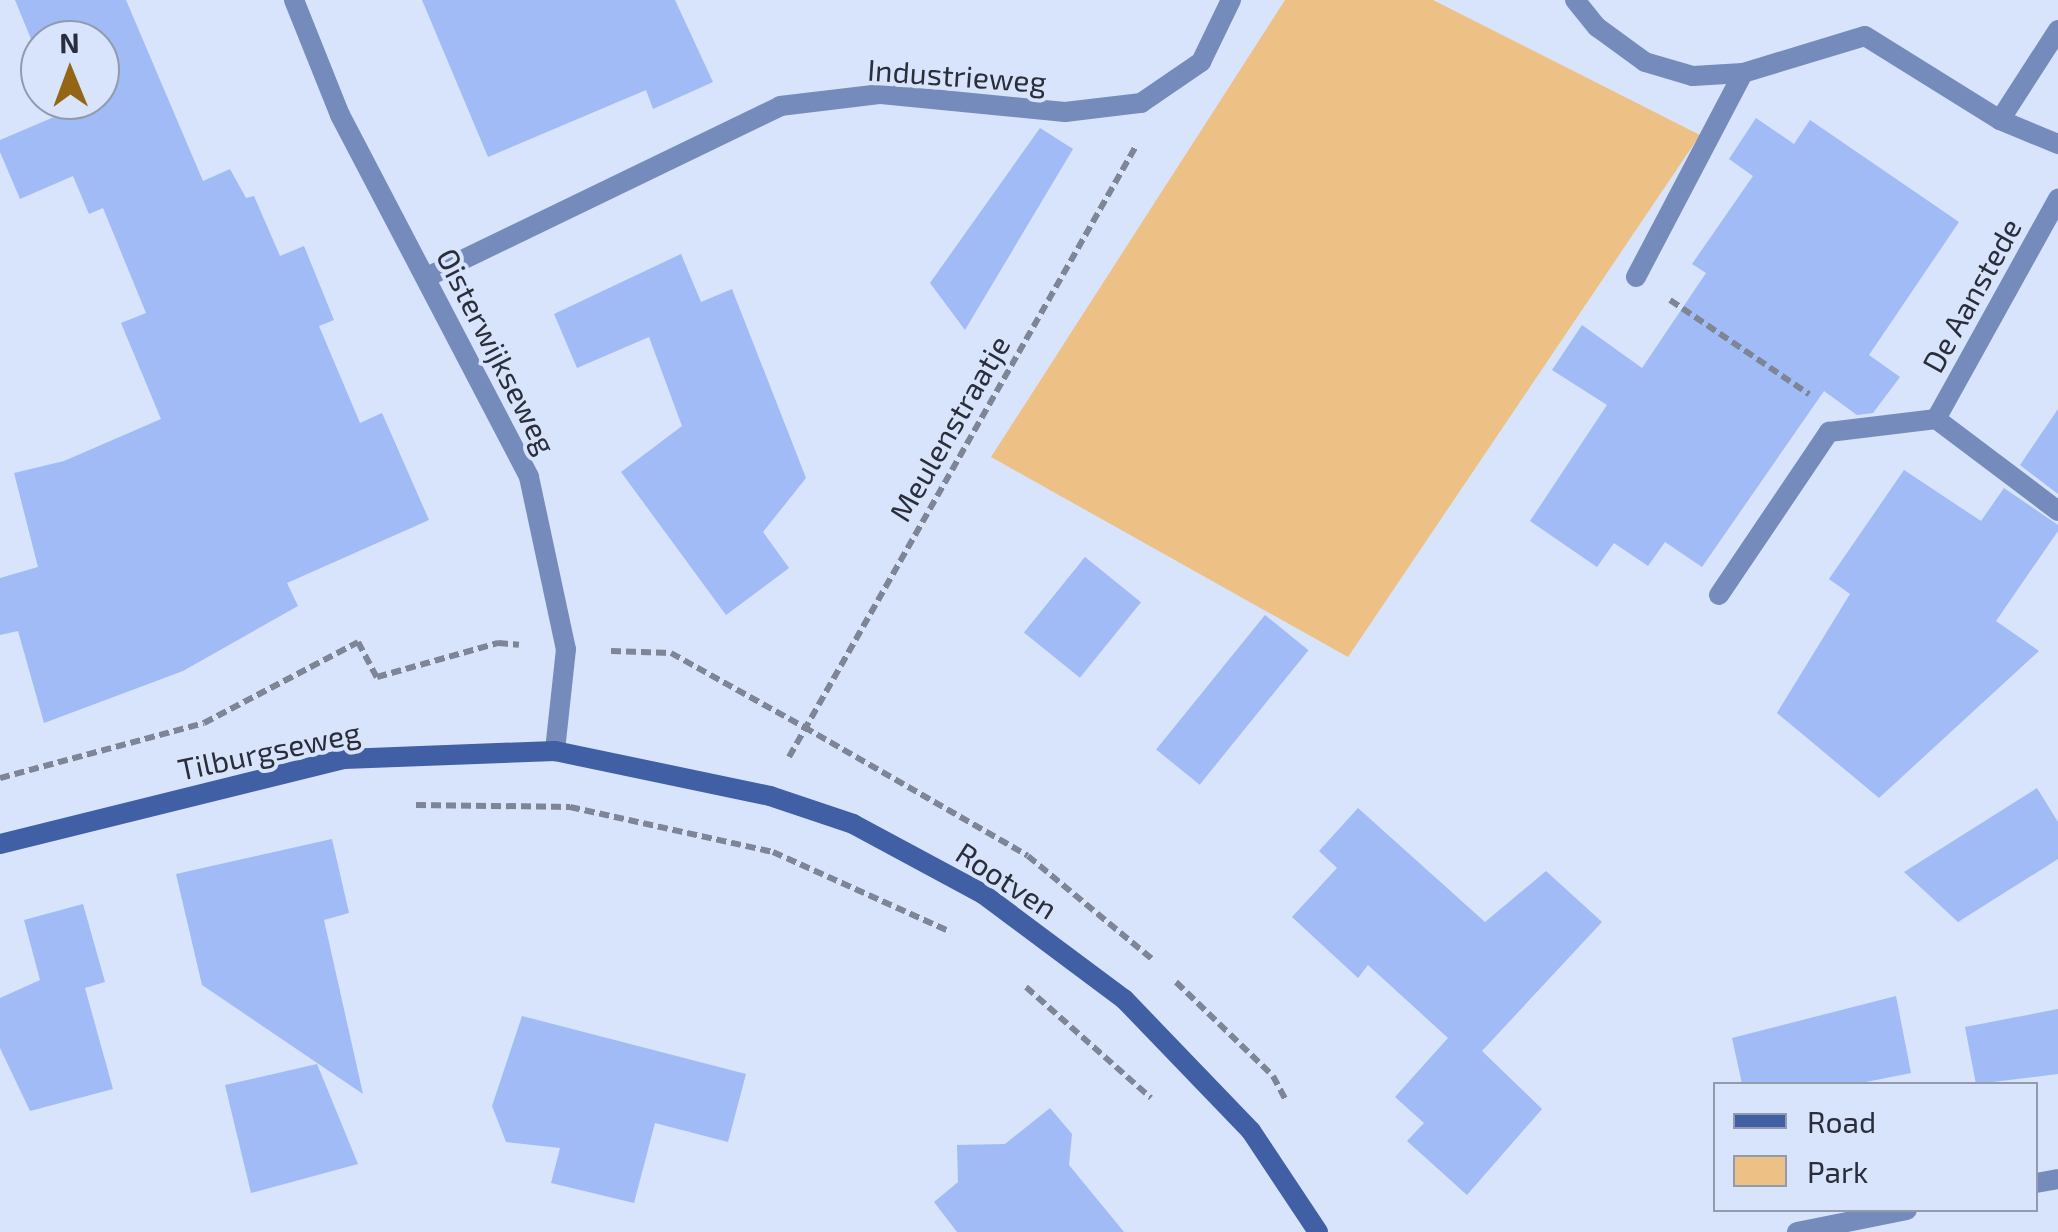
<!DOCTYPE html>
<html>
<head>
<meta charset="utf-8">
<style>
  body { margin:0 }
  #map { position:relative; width:2058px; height:1232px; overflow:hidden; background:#d8e3fc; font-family:"Exo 2",sans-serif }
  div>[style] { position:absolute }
  .green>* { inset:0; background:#edc185 }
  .building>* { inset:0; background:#a0bbf6; transform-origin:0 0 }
  .path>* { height:6px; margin-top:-3px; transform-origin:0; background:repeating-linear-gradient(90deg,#7d8597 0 10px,transparent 0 15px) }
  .street>* { height:20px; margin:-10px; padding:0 10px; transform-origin:10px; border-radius:10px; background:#758bbb }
  .secondary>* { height:20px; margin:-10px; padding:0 10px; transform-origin:10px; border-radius:10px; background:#415fa4 }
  span { translate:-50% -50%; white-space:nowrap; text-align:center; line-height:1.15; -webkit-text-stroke:8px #d8e3fc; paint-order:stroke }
  .street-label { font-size:30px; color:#292e3a }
  .legend { position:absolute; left:1713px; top:1082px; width:325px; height:130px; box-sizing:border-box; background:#d8e3fc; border:2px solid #929bae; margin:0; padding:12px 18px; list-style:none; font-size:30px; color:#292e3a }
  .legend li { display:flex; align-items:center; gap:20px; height:50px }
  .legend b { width:50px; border:2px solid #929bae }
  .north { position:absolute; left:20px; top:20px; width:100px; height:100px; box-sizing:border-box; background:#d8e3fc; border:2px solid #929bae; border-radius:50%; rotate:359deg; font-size:28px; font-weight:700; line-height:40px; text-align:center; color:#292e3a }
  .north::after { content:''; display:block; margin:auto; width:35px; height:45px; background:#946514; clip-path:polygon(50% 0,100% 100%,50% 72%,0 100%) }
</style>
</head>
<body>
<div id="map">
  <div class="green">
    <div style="clip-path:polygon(1285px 0,1433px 0,1700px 135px,1348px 657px,991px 457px)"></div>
  </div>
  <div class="building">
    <div style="clip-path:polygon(15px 0,126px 0,203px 181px,230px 169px,246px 198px,254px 196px,280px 256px,304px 246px,334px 320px,319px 326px,360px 423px,382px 413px,429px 520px,287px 583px,298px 606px,183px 671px,44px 723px,18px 631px,0 635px,0 578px,38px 567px,14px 473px,64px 461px,161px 419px,121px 323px,146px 313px,103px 208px,89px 214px,73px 176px,20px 199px,0 152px,0 140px,61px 114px,56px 100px,100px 100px,100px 40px,40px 40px,40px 61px)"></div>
    <div style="clip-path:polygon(422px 0,675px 0,713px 82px,653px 109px,646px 90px,488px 157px)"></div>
    <div style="clip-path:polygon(1756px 118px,1794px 144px,1810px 120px,1959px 222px,1869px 355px,1900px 377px,1873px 413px,1857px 415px,1824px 391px,1702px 567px,1665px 542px,1648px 566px,1614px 543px,1597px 567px,1530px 521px,1607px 405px,1552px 370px,1582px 325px,1642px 368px,1706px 273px,1692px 264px,1753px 176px,1729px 159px)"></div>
    <div style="clip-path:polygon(1040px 128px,1073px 149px,965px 330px,930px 283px)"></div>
    <div style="clip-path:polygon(681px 254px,701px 302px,732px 289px,806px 478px,763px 532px,789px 568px,726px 615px,621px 472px,682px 426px,649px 337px,577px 368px,554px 314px)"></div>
    <div style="clip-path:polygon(2058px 409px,2058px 494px,2020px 465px)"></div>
    <div style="clip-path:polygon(1904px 470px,1981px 521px,2004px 488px,2058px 525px,2058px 531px,1996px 621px,2039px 651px,1879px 798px,1777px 713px,1850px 594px,1829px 579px)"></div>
    <div style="left:1085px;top:557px;width:72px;height:97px;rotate:39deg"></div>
    <div style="left:1265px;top:615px;width:56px;height:173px;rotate:39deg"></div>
    <div style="clip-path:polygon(2037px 788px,2058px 822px,2058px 859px,1958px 922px,1904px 872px)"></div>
    <div style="clip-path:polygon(1358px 808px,1485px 922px,1546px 871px,1602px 922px,1482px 1051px,1542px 1109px,1467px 1195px,1407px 1141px,1424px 1123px,1395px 1097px,1448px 1038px,1368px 965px,1358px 978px,1292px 917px,1337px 868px,1319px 851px)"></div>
    <div style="clip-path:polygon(332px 839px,349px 913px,324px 920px,363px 1094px,202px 985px,176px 874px)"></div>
    <div style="clip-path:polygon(83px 904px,105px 982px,85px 988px,113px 1089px,30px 1111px,0 1048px,0 998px,40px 980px,24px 920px)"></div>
    <div style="clip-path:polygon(1896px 996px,1911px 1073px,1856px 1084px,1742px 1084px,1732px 1038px)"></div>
    <div style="clip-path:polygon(2058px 1009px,2058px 1074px,1976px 1084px,1965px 1027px)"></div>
    <div style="clip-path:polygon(522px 1016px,746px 1074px,728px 1142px,655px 1123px,634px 1203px,551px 1183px,560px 1148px,506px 1142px,492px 1106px)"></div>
    <div style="clip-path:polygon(317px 1064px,358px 1164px,251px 1193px,225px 1085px)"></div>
    <div style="clip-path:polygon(1050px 1108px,1072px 1134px,1069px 1165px,1124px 1232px,957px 1232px,934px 1202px,958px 1182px,957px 1145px,1005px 1144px)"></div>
  </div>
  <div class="path">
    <div style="left:1670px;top:300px;width:168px;rotate:34.1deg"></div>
    <div style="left:611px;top:651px;width:60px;rotate:1.9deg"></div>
    <div style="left:671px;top:653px;width:152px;rotate:29.1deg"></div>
    <div style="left:804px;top:727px;width:258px;rotate:29.9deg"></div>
    <div style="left:1028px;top:856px;width:161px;rotate:39.7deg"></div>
    <div style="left:789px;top:757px;width:703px;rotate:-60.41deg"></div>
    <div style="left:0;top:778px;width:211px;rotate:-15.1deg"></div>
    <div style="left:204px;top:723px;width:174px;rotate:-27.7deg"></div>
    <div style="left:358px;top:642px;width:40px;rotate:62deg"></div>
    <div style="left:377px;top:677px;width:126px;rotate:-15.7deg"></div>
    <div style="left:498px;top:643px;width:21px;rotate:5deg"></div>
    <div style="left:416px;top:805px;width:154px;rotate:0.7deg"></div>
    <div style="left:570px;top:807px;width:208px;rotate:12.5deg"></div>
    <div style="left:773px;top:852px;width:195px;rotate:24.2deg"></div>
    <div style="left:1176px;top:982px;width:135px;rotate:44.1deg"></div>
    <div style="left:1273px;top:1076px;width:27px;rotate:62deg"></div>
    <div style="left:1026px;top:987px;width:167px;rotate:41.6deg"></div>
  </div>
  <div class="street">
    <div style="left:294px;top:0;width:124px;rotate:68.2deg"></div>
    <div style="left:340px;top:115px;width:408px;rotate:62.4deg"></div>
    <div style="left:529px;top:477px;width:176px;rotate:77.9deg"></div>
    <div style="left:566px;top:649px;width:103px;rotate:96.2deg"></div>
    <div style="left:1575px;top:0;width:35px;rotate:51deg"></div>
    <div style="left:1597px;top:27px;width:59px;rotate:36.1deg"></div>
    <div style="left:1645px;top:62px;width:50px;rotate:16.3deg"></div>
    <div style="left:1693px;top:76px;width:50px;rotate:-3.4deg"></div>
    <div style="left:1743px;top:73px;width:127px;rotate:-16.9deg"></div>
    <div style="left:1865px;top:36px;width:159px;rotate:31.9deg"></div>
    <div style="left:2000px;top:120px;width:63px;rotate:22.5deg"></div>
    <div style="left:2000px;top:120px;width:107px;rotate:-57.2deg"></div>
    <div style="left:427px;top:277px;width:392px;rotate:-25.8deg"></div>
    <div style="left:780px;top:106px;width:102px;rotate:-6.8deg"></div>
    <div style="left:881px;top:94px;width:185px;rotate:5.6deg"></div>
    <div style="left:1065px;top:112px;width:77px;rotate:-6.8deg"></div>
    <div style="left:1141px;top:103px;width:73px;rotate:-34.3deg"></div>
    <div style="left:1201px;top:62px;width:69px;rotate:-64.2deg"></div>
    <div style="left:1636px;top:277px;width:230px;rotate:-62.3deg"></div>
    <div style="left:1936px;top:419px;width:153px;rotate:37deg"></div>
    <div style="left:1719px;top:595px;width:197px;rotate:-56deg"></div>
    <div style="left:1829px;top:432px;width:108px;rotate:-6.9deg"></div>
    <div style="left:1936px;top:419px;width:252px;rotate:-61deg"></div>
    <div style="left:2036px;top:1183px;width:22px;rotate:-10deg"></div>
    <div style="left:1797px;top:1232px;width:112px;rotate:-11.3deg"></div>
  </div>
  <div class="secondary">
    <div style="left:0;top:844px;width:354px;rotate:-13.9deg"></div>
    <div style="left:344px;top:759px;width:211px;rotate:-2.2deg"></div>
    <div style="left:555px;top:751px;width:220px;rotate:11.8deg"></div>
    <div style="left:770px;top:796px;width:88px;rotate:18.6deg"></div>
    <div style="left:853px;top:824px;width:148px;rotate:28.3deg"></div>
    <div style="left:983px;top:894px;width:176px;rotate:36.7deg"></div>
    <div style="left:1124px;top:999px;width:183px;rotate:46.1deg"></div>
    <div style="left:1251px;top:1131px;width:121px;rotate:56.4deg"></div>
  </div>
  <div class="street-label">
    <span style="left:957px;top:75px;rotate:4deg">Industrieweg</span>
    <span style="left:1971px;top:295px;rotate:-61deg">De Aanstede</span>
    <span style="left:497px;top:351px;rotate:63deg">Oisterwijkseweg</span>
    <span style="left:949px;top:428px;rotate:-60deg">Meulenstraatje</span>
    <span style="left:269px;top:750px;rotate:-12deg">Tilburgseweg</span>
    <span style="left:1007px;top:880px;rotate:33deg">Rootven</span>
  </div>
  <ul class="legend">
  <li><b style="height:12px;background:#415fa4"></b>Road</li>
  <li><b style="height:28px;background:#edc185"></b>Park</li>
  </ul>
  <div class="north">N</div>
</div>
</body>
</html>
